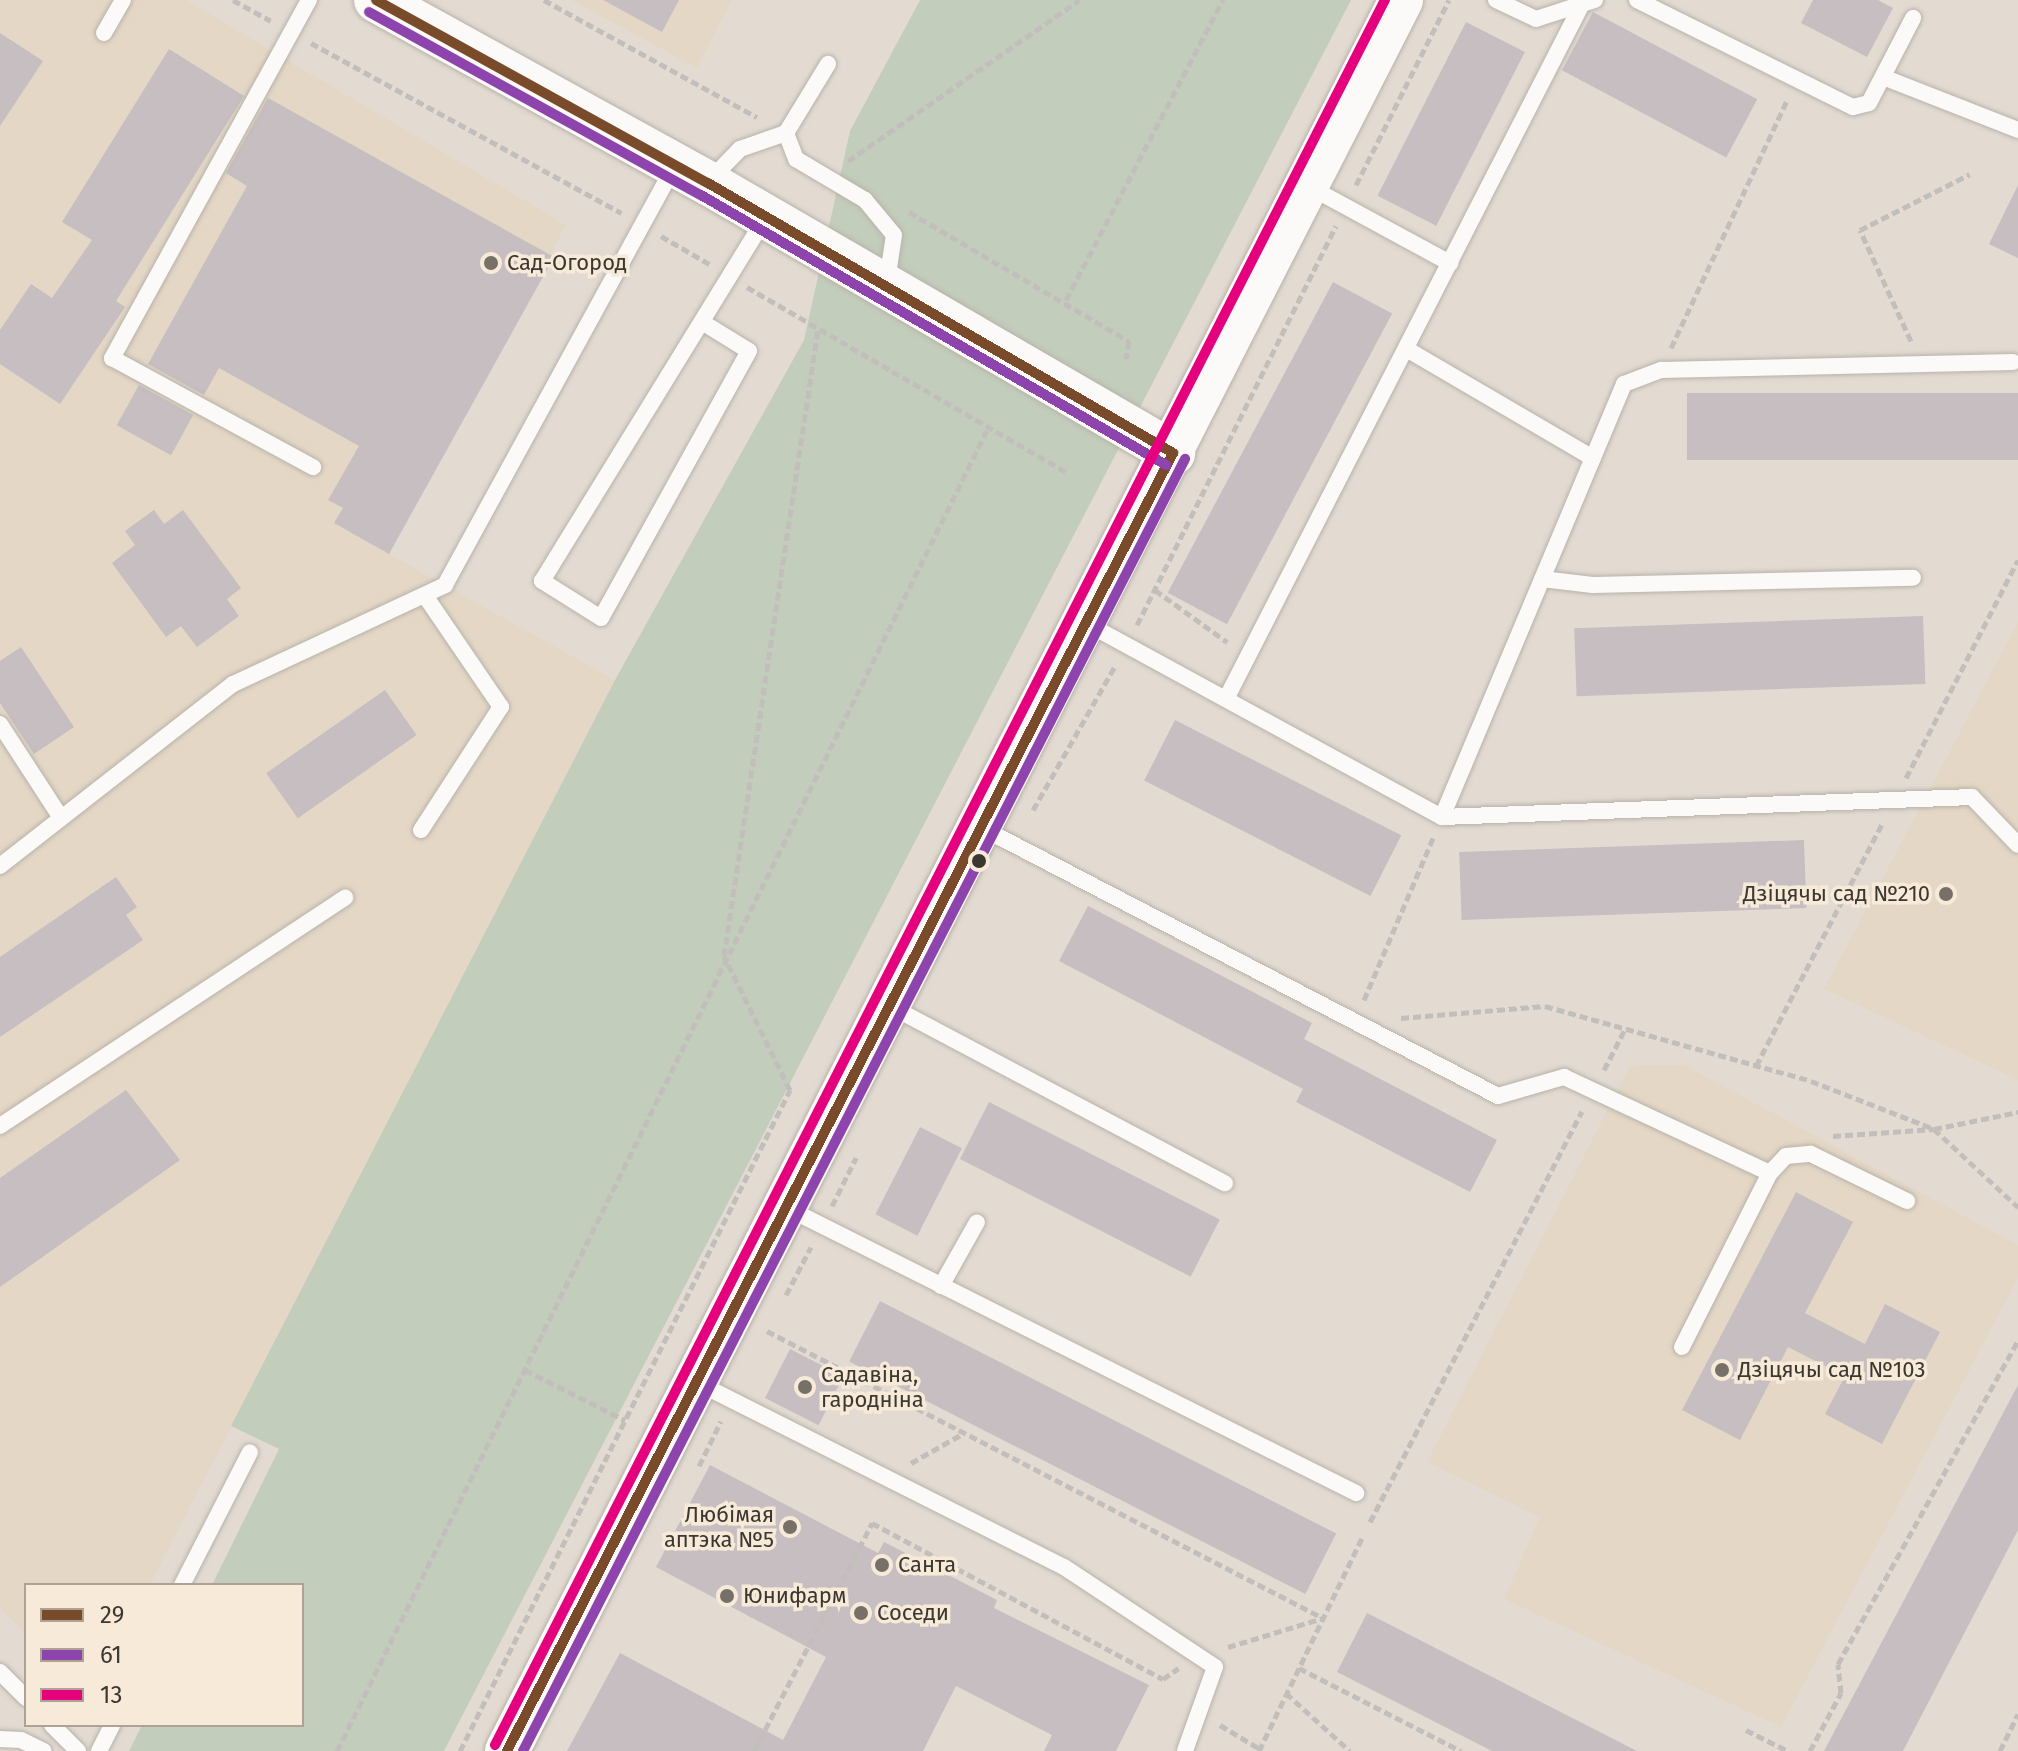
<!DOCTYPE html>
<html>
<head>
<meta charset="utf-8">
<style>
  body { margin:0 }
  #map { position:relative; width:2018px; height:1751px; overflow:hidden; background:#e3dbd2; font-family:"Fira Sans",sans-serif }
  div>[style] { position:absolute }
  .built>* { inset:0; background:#e4d7c5 }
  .green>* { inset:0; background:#c3cdbb }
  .building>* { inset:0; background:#c6bec0; transform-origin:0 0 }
  .path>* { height:5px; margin-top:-2.5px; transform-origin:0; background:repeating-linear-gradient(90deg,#c1bebb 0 8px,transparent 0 12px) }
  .roads { filter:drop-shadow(0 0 2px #b8b2aa) drop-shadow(0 0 2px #b8b2aa) }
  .service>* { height:16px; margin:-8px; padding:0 8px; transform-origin:8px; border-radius:8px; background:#fbfaf8 }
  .secondary>* { height:44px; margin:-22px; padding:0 22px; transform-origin:22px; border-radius:22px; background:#fbfaf8 }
  .bus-1>* { height:10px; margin:-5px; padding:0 5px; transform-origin:5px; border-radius:5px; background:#7a4b2a }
  .bus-2>* { height:10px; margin:-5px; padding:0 5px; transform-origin:5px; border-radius:5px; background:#8e44ad }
  .bus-3>* { height:10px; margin:-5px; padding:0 5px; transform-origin:5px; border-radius:5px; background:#e5007d }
  .dots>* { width:22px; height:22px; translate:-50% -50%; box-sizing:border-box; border:4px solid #f7ead8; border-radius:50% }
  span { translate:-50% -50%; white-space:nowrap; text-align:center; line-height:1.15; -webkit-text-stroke:7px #f7ead8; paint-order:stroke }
  .poi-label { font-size:22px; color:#3c3730 }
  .left { translate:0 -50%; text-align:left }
  .right { translate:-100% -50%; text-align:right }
  .legend { position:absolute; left:24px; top:1583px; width:280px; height:144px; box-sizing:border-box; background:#f7ead8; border:2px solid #aca295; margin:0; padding:10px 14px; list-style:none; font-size:24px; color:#3c3730 }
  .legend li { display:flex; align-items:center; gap:16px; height:40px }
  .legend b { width:40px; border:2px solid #aca295 }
</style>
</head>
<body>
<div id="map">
  <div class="built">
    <div style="clip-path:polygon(0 0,186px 0,566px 225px,389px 554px,615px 680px,150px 1585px,26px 1585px,26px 1635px,0 1608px)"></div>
    <div style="clip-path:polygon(571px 0,732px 0,697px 68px)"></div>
    <div style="clip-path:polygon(2018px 622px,2018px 1080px,1824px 989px)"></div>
    <div style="clip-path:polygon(1684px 1065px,2018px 1245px,2018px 1278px,1781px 1727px,1504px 1599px,1540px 1517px,1427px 1462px,1630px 1066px)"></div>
  </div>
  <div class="green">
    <div style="clip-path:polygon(920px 0,1351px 0,444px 1751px,129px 1751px,142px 1725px,302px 1725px,302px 1585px,212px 1585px,279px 1449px,231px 1426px,615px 680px,804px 340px,850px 131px)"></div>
  </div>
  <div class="building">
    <div style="clip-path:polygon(603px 0,679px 0,662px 32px)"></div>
    <div style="clip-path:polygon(1813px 0,1878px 0,1893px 8px,1867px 57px,1801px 23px)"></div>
    <div style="left:1593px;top:12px;width:186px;height:66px;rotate:28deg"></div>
    <div style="left:1466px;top:22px;width:66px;height:195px;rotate:27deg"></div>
    <div style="clip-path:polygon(0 33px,43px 61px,0 126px)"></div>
    <div style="clip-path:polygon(169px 49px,244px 96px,116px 301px,125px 307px,60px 404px,0 364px,0 330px,31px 284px,52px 298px,92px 240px,62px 222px)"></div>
    <div style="clip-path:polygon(268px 98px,554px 257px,389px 554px,334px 523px,343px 508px,328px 500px,359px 446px,219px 368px,204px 395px,148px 364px,247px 186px,226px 173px)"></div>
    <div style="clip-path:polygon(2018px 185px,2018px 258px,1989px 244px)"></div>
    <div style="left:1333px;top:282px;width:67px;height:352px;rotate:28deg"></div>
    <div style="left:139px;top:385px;width:62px;height:46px;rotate:29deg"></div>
    <div style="left:2018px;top:393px;width:67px;height:331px;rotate:90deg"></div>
    <div style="clip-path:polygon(154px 510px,164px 524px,183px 510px,241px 588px,227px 599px,239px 616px,197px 647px,181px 626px,166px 637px,112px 563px,135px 545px,125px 531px)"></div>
    <div style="left:1923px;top:616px;width:68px;height:349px;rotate:88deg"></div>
    <div style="clip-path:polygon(21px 647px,74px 727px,34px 754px,0 703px,0 661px)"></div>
    <div style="left:385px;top:690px;width:55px;height:145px;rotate:55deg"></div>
    <div style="left:1175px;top:720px;width:254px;height:68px;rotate:27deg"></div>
    <div style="left:1804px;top:840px;width:68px;height:345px;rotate:88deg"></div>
    <div style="clip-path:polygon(116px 877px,137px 907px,126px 915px,143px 940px,0 1037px,0 957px)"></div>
    <div style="clip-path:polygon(1088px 906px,1312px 1023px,1304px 1039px,1497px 1140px,1470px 1192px,1296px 1102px,1303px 1089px,1059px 961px)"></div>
    <div style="clip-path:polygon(126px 1090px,180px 1160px,0 1287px,0 1178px)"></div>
    <div style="left:989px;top:1102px;width:259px;height:64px;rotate:27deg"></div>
    <div style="left:920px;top:1127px;width:47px;height:98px;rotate:27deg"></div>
    <div style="clip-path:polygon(1796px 1192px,1853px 1222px,1805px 1313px,1865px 1344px,1885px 1304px,1940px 1332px,1882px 1444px,1825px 1414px,1845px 1376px,1788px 1347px,1740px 1440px,1682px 1410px)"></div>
    <div style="left:880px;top:1301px;width:512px;height:68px;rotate:27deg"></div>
    <div style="left:790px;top:1349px;width:60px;height:55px;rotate:27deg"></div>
    <div style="clip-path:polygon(2018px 1385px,2018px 1530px,1903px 1751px,1824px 1751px)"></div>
    <div style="clip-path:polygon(710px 1465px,878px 1553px,884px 1542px,997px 1600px,994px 1608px,1149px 1685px,1116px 1751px,1044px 1751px,1052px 1735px,956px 1686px,923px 1751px,567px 1751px,620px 1653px,783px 1740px,826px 1657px,656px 1567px)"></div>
    <div style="clip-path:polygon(1367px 1613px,1459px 1660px,1637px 1751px,1492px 1751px,1337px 1672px)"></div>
  </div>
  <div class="path">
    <div style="left:233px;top:0;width:43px;rotate:28.9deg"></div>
    <div style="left:544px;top:0;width:243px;rotate:28.8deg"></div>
    <div style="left:311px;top:43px;width:354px;rotate:28.7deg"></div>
    <div style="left:848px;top:161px;width:282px;rotate:-34.8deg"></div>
    <div style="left:1356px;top:185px;width:207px;rotate:-63.3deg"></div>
    <div style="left:909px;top:212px;width:255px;rotate:30.4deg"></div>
    <div style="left:1129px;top:341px;width:18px;rotate:99deg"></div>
    <div style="left:661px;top:236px;width:58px;rotate:30.1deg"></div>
    <div style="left:747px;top:287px;width:369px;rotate:30.1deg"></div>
    <div style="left:1066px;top:300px;width:339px;rotate:-62.4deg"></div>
    <div style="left:1911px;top:341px;width:122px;rotate:-114.7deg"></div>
    <div style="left:1860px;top:230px;width:123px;rotate:-27deg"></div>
    <div style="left:1671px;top:348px;width:274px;rotate:-64.9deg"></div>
    <div style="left:1155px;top:590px;width:89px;rotate:35.8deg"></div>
    <div style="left:1137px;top:625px;width:446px;rotate:-63.5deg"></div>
    <div style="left:1906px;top:778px;width:245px;rotate:-62.8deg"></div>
    <div style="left:1033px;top:810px;width:166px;rotate:-60.3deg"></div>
    <div style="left:1364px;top:1000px;width:178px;rotate:-66.9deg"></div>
    <div style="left:1401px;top:1018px;width:144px;rotate:-4.8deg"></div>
    <div style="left:1545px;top:1006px;width:276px;rotate:15.7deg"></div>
    <div style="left:1811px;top:1081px;width:132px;rotate:21.3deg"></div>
    <div style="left:1934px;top:1129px;width:115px;rotate:42.9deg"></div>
    <div style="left:1756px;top:1066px;width:275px;rotate:-62.5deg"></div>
    <div style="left:1604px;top:1070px;width:46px;rotate:-62.9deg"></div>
    <div style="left:1833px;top:1136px;width:101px;rotate:-4deg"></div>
    <div style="left:1934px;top:1129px;width:86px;rotate:-11.4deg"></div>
    <div style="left:832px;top:1206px;width:54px;rotate:-63.4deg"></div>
    <div style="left:786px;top:1295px;width:54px;rotate:-62.5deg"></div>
    <div style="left:767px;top:1331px;width:626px;rotate:27.3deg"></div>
    <div style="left:525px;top:1370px;width:112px;rotate:26.6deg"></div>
    <div style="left:911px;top:1463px;width:61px;rotate:-29.5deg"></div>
    <div style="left:699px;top:1466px;width:50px;rotate:-63.9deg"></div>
    <div style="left:1370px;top:1522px;width:462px;rotate:-62.7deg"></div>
    <div style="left:1228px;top:1647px;width:99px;rotate:-17deg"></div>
    <div style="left:1299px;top:1668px;width:182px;rotate:27.1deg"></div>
    <div style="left:1286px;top:1693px;width:86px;rotate:42.2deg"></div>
    <div style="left:1220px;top:1725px;width:49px;rotate:30.8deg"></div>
    <div style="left:1746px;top:1730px;width:47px;rotate:26.6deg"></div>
    <div style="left:337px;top:1751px;width:1477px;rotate:-63.8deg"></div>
    <div style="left:460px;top:1751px;width:739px;rotate:-63.47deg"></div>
    <div style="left:790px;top:1090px;width:149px;rotate:-116.2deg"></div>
    <div style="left:724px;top:956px;width:634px;rotate:-81.47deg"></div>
    <div style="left:754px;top:1751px;width:257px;rotate:-62.6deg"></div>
    <div style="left:872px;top:1523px;width:330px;rotate:28.2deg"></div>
    <div style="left:1163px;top:1679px;width:19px;rotate:-35deg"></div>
    <div style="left:1259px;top:1751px;width:237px;rotate:-64.2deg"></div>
    <div style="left:1810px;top:1751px;width:66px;rotate:-61.9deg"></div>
    <div style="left:1841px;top:1693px;width:29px;rotate:-96deg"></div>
    <div style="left:1838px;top:1664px;width:370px;rotate:-60.9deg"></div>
    <div style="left:2000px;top:1751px;width:41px;rotate:-64.1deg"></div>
  </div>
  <div class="roads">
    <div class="service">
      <div style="left:309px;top:0;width:409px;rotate:118.8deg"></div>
      <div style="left:112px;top:358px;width:229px;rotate:28.5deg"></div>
      <div style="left:1496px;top:0;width:44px;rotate:25.4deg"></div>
      <div style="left:1536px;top:19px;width:62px;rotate:-17.9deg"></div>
      <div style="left:1637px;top:0;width:241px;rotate:26.4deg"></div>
      <div style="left:1853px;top:107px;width:16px;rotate:-14deg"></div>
      <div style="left:1869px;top:103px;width:96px;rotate:-62.6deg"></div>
      <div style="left:104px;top:33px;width:38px;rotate:-60deg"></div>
      <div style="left:1883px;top:77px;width:145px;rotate:21.4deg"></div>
      <div style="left:786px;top:133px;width:28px;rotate:69deg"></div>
      <div style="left:796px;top:159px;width:80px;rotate:30.7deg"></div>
      <div style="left:865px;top:200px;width:45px;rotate:50.4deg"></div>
      <div style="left:894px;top:235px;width:47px;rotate:98.7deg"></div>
      <div style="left:709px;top:181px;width:45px;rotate:-45.9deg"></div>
      <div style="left:740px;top:149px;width:49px;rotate:-19.2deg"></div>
      <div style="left:786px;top:133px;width:81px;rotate:-58.7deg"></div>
      <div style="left:1308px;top:186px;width:162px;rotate:28.5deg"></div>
      <div style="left:702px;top:322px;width:55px;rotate:31.7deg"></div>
      <div style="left:749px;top:351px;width:305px;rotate:119deg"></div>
      <div style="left:601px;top:618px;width:70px;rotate:-147.9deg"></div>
      <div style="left:542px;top:581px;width:425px;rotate:-58.4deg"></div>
      <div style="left:1408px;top:350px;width:214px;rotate:30.3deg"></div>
      <div style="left:1542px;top:579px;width:51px;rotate:6.7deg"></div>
      <div style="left:1593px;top:585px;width:320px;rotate:-1.3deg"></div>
      <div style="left:1086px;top:623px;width:405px;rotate:28.6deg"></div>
      <div style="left:1442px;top:817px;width:530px;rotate:-2.16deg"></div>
      <div style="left:1972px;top:797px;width:66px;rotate:46.2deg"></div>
      <div style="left:1226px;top:699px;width:785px;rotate:-62.88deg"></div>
      <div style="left:0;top:724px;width:112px;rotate:57deg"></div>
      <div style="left:1442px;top:817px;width:470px;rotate:-67.2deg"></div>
      <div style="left:1624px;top:384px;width:40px;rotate:-21deg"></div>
      <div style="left:1661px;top:370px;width:352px;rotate:-1.3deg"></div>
      <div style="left:982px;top:828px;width:581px;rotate:27.45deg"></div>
      <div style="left:1498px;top:1096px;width:69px;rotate:-16.1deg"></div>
      <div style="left:1564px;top:1077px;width:227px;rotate:25deg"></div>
      <div style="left:421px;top:830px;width:147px;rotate:-57deg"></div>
      <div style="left:501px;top:707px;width:133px;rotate:-124.3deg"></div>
      <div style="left:0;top:866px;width:296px;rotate:-38deg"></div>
      <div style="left:233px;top:684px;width:234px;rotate:-25deg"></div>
      <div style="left:445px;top:585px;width:477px;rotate:-61.3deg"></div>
      <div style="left:890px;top:1006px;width:379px;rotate:27.9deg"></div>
      <div style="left:0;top:1126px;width:414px;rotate:-33.5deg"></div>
      <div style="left:785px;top:1207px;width:639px;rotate:26.61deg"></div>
      <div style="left:941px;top:1286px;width:73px;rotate:-60.6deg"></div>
      <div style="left:1682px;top:1347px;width:195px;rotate:-63.2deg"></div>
      <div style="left:1770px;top:1173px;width:23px;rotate:-47deg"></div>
      <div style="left:1786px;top:1156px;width:25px;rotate:-5deg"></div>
      <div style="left:1811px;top:1154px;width:107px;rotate:26.1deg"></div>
      <div style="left:696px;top:1382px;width:412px;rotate:26.7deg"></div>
      <div style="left:1064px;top:1567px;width:181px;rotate:33.5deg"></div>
      <div style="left:1215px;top:1667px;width:89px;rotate:109.7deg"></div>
      <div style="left:182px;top:1585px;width:149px;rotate:-62.9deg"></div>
      <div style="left:0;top:1672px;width:37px;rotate:45deg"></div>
      <div style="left:52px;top:1725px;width:37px;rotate:45deg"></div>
      <div style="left:0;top:1739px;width:21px;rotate:3deg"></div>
      <div style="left:21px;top:1740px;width:25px;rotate:26deg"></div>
      <div style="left:99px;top:1751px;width:29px;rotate:-63deg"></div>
    </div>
    <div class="secondary">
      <div style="left:376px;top:0;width:379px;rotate:28.9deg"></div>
      <div style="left:708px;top:183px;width:538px;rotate:30.14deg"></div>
      <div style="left:507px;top:1751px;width:1966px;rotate:-62.95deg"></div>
    </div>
  </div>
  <div class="bus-1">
    <div style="left:376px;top:0;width:379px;rotate:28.9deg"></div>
    <div style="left:708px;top:183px;width:538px;rotate:30.14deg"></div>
    <div style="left:507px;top:1751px;width:1459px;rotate:-62.84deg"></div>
  </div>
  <div class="bus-2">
    <div style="left:369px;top:12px;width:379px;rotate:28.9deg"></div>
    <div style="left:701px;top:195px;width:538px;rotate:30.14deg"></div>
    <div style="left:523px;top:1751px;width:1452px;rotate:-62.87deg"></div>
  </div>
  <div class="bus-3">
    <div style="left:495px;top:1745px;width:1959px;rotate:-62.98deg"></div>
  </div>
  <div class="dots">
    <div style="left:491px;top:263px;background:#767069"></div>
    <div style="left:979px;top:861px;background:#3c3730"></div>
    <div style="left:1946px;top:894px;background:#767069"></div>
    <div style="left:1722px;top:1370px;background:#767069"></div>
    <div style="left:805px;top:1387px;background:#767069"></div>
    <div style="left:790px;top:1527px;background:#767069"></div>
    <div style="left:882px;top:1565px;background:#767069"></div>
    <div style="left:727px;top:1596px;background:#767069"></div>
    <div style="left:861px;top:1613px;background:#767069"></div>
  </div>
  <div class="poi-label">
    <span class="left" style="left:507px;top:263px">Сад-Огород</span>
    <span class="right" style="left:1930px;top:894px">Дзіцячы сад №210</span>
    <span class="left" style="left:1738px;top:1370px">Дзіцячы сад №103</span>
    <span class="left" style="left:821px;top:1387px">Садавіна,<br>гародніна</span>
    <span class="right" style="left:774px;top:1527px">Любімая<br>аптэка №5</span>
    <span class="left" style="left:898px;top:1565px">Санта</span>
    <span class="left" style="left:743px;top:1596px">Юнифарм</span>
    <span class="left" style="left:877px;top:1613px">Соседи</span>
  </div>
  <ul class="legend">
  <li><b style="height:10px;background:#7a4b2a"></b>29</li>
  <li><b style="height:10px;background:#8e44ad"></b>61</li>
  <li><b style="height:10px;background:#e5007d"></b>13</li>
  </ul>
</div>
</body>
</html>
